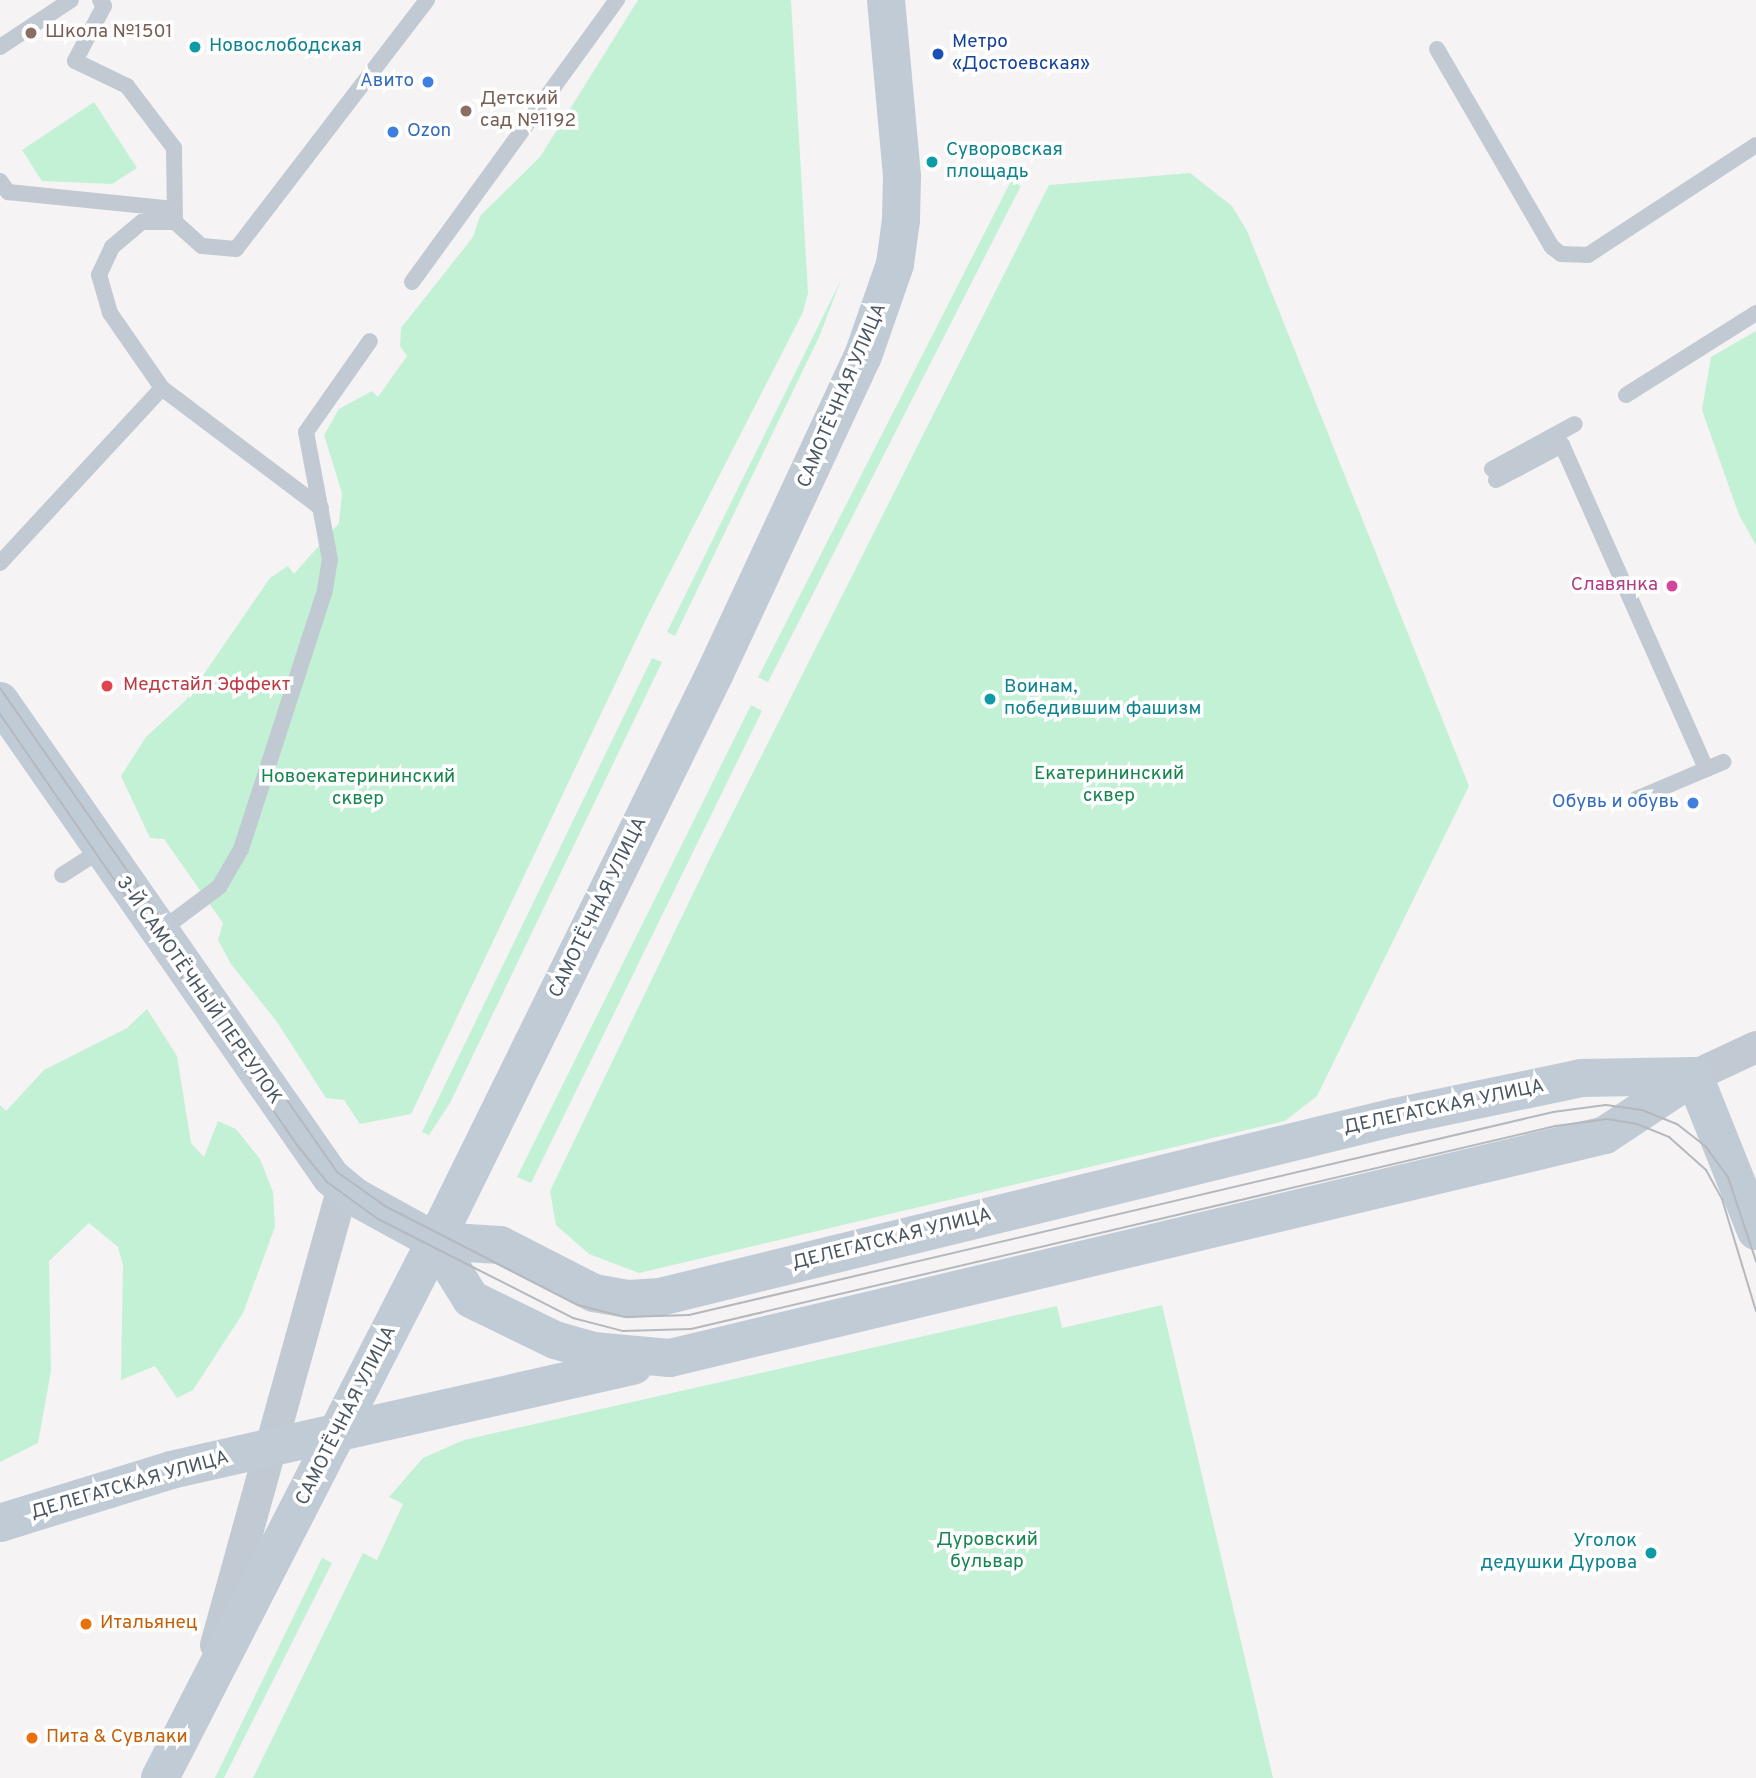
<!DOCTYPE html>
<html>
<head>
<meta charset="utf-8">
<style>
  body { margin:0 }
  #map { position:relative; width:1756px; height:1778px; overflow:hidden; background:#f5f3f3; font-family:Overpass,sans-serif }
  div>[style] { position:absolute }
  .green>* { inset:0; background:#c3f1d5; transform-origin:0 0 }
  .lane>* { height:16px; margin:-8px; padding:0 8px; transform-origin:8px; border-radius:8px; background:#c1cad2 }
  .street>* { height:32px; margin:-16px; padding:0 16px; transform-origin:16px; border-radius:16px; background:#c1cad2 }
  .secondary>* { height:38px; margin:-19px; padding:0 19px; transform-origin:19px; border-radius:19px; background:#c1cbd6 }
  .tram>* { height:2px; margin:-1px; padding:0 1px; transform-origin:1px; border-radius:1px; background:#b5b8bd }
  .dots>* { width:19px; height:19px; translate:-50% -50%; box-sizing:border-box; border:4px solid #fff; border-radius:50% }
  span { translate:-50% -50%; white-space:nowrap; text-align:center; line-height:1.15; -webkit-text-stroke:7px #fff; paint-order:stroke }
  .education-label { font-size:19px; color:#785e54 }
  .left { translate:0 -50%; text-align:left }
  .transit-label { font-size:19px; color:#164399 }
  .culture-label { font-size:19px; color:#0d838f }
  .right { translate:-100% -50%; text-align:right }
  .shop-label { font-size:19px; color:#366cbe }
  .street-label { font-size:19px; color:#4a5661 }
  .hotel-label { font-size:19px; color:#b23c85 }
  .health-label { font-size:19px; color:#be3a42 }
  .park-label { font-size:19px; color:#17864f }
  .food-label { font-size:19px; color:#c56008 }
</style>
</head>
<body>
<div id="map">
  <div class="green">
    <div style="clip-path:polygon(638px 0,791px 0,808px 293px,803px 312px,646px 619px,411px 1114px,360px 1124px,344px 1100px,326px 1098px,277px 1022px,231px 964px,218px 940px,223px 923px,164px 839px,150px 838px,121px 776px,146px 737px,186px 700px,270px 578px,288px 566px,294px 574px,339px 523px,342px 493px,324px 435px,339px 409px,372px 391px,378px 397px,407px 356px,400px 346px,401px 328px,473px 237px,480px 216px,540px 157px)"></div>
    <div style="clip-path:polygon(94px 102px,137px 168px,112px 184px,42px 181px,22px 150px)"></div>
    <div style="clip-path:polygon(1190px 173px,1232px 206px,1247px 231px,1469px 786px,1317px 1096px,1285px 1121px,639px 1273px,589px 1254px,556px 1225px,550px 1191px,714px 850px,1049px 185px)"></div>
    <div style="left:1011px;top:181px;width:11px;height:557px;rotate:27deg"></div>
    <div style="clip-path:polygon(841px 280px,819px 337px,675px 636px,667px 632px)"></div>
    <div style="clip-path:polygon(1756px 331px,1756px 545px,1739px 515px,1702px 410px,1711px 357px)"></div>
    <div style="clip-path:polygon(652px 658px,662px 662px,450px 1103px,429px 1135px,422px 1132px)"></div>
    <div style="clip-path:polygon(751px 705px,762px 711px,531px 1183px,517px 1177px)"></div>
    <div style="clip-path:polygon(147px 1009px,177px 1056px,191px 1143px,204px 1157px,218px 1121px,236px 1129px,260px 1159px,273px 1192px,275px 1227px,243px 1313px,193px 1390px,177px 1398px,155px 1366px,121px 1380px,123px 1265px,118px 1247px,89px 1223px,49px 1261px,51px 1371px,38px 1443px,0 1462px,0 1105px,6px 1111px,44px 1070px,127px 1028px)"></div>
    <div style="clip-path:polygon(1162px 1305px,1273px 1778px,253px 1778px,363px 1553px,377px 1560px,403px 1504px,389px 1497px,423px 1458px,464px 1440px,1057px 1306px,1062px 1328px)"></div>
    <div style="clip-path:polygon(322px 1558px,332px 1563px,224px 1778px,215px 1778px)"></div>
  </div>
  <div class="lane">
    <div style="left:100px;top:0;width:7px;rotate:56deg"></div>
    <div style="left:104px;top:6px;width:62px;rotate:117.8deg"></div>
    <div style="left:75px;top:61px;width:58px;rotate:25.7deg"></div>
    <div style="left:127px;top:86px;width:78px;rotate:52.8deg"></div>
    <div style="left:174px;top:148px;width:74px;rotate:89.2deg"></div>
    <div style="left:0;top:47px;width:85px;rotate:-33.5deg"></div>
    <div style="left:1437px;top:49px;width:229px;rotate:59.9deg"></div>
    <div style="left:1552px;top:247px;width:11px;rotate:38deg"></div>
    <div style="left:1561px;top:254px;width:27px;rotate:2deg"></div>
    <div style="left:1588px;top:255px;width:201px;rotate:-33.2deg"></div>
    <div style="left:0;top:181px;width:14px;rotate:54deg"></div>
    <div style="left:8px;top:192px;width:167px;rotate:5.8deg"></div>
    <div style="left:412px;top:282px;width:349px;rotate:-54deg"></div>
    <div style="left:1626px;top:395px;width:154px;rotate:-32.2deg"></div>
    <div style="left:1492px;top:469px;width:94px;rotate:-28.5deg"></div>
    <div style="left:1496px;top:480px;width:75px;rotate:-27.9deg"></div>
    <div style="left:1562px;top:445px;width:355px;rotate:66deg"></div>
    <div style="left:321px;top:508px;width:199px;rotate:-143deg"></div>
    <div style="left:162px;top:388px;width:91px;rotate:-124.7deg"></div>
    <div style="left:110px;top:313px;width:40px;rotate:-106deg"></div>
    <div style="left:99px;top:275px;width:31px;rotate:-65deg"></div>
    <div style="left:112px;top:247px;width:39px;rotate:-40deg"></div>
    <div style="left:142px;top:222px;width:33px"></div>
    <div style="left:175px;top:222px;width:36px;rotate:42deg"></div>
    <div style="left:202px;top:246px;width:34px;rotate:5deg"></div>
    <div style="left:236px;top:249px;width:314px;rotate:-52.5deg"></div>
    <div style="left:0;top:563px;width:238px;rotate:-47.2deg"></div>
    <div style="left:1636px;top:799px;width:95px;rotate:-23deg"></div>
    <div style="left:62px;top:875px;width:46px;rotate:-32.7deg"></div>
    <div style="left:160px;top:931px;width:74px;rotate:-36.7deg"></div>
    <div style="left:219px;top:887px;width:44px;rotate:-59.9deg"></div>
    <div style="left:241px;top:849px;width:272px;rotate:-72deg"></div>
    <div style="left:325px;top:590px;width:30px;rotate:-81deg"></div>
    <div style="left:330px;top:560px;width:130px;rotate:-100.6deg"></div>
    <div style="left:306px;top:432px;width:111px;rotate:-54.9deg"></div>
  </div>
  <div class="street">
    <div style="left:1694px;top:1076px;width:68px;rotate:-25.1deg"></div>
    <div style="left:216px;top:1645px;width:474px;rotate:-74.5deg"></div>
  </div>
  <div class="secondary">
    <div style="left:0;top:701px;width:580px;rotate:55.19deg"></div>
    <div style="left:331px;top:1177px;width:31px;rotate:40deg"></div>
    <div style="left:355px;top:1197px;width:91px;rotate:28.8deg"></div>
    <div style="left:435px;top:1241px;width:65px;rotate:3.5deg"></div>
    <div style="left:500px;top:1245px;width:106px;rotate:27.1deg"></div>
    <div style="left:594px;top:1293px;width:36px;rotate:10deg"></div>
    <div style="left:629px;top:1299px;width:31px;rotate:-4deg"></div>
    <div style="left:660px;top:1297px;width:757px;rotate:-13.76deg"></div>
    <div style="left:1395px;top:1117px;width:190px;rotate:-11.8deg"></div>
    <div style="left:1581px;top:1078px;width:113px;rotate:-1deg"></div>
    <div style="left:1694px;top:1076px;width:167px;rotate:68.2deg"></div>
    <div style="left:435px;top:1241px;width:68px;rotate:58.2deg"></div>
    <div style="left:471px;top:1299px;width:9px;rotate:27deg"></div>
    <div style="left:479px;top:1303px;width:85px;rotate:26deg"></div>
    <div style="left:555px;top:1340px;width:40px;rotate:16deg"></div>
    <div style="left:593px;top:1351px;width:77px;rotate:5.2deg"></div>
    <div style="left:670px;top:1358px;width:961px;rotate:-13.41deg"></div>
    <div style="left:1605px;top:1135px;width:107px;rotate:-33.5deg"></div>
    <div style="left:0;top:1523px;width:179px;rotate:-17.2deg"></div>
    <div style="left:171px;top:1470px;width:474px;rotate:-12.7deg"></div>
    <div style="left:160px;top:1778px;width:611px;rotate:-62.85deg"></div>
    <div style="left:439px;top:1234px;width:625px;rotate:-63.8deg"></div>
    <div style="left:715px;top:673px;width:350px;rotate:-65deg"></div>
    <div style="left:863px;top:356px;width:97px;rotate:-70.8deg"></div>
    <div style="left:895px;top:264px;width:44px;rotate:-82.2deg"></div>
    <div style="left:901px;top:220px;width:44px;rotate:-88.7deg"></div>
    <div style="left:902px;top:176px;width:177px;rotate:-95.2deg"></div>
  </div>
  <div class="tram">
    <div style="left:0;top:688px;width:590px;rotate:55.15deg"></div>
    <div style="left:337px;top:1172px;width:59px;rotate:35.3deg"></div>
    <div style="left:385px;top:1206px;width:217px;rotate:27.2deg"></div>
    <div style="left:578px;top:1305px;width:49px;rotate:14.3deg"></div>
    <div style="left:625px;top:1317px;width:64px;rotate:-1.8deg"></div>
    <div style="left:689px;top:1315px;width:888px;rotate:-13.22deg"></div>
    <div style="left:1553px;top:1112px;width:53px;rotate:-7.5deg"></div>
    <div style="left:1606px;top:1105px;width:36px;rotate:8deg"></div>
    <div style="left:1642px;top:1110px;width:38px;rotate:22deg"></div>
    <div style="left:1677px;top:1124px;width:37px;rotate:38deg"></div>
    <div style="left:1706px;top:1147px;width:37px;rotate:54deg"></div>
    <div style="left:1728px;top:1177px;width:89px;rotate:71.6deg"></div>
    <div style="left:0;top:714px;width:523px;rotate:55.43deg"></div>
    <div style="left:297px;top:1145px;width:48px;rotate:51deg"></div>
    <div style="left:327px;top:1182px;width:63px;rotate:36deg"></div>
    <div style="left:378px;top:1219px;width:219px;rotate:26.9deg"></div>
    <div style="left:573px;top:1318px;width:52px;rotate:14.6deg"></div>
    <div style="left:623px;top:1331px;width:68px;rotate:-1.7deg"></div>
    <div style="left:691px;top:1329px;width:889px;rotate:-13.21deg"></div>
    <div style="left:1556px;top:1126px;width:51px;rotate:-7.8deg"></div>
    <div style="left:1607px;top:1119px;width:30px;rotate:9deg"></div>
    <div style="left:1637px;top:1124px;width:35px;rotate:22deg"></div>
    <div style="left:1669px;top:1137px;width:50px;rotate:41.7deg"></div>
    <div style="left:1706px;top:1170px;width:33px;rotate:61deg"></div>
    <div style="left:1722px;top:1199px;width:117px;rotate:73.1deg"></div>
  </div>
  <div class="dots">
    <div style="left:31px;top:33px;background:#8d6e63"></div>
    <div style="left:195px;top:47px;background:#0f9aa8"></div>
    <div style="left:938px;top:54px;background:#1a4fb4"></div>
    <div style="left:428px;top:82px;background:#3f7fe0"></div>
    <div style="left:466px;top:111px;background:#8d6e63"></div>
    <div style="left:393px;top:132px;background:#3f7fe0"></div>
    <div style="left:932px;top:162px;background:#0f9aa8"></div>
    <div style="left:1672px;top:586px;background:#d1479c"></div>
    <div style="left:107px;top:686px;background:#e0444e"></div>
    <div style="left:990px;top:699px;background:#0f9aa8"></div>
    <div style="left:1693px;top:803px;background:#3f7fe0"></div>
    <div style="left:1651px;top:1553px;background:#0f9aa8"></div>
    <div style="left:86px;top:1624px;background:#e8710a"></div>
    <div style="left:32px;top:1738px;background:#e8710a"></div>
  </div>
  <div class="education-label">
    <span class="left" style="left:45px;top:33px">Школа №1501</span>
    <span class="left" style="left:480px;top:111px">Детский<br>сад №1192</span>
  </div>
  <div class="transit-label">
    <span class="left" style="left:952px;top:54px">Метро<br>«Достоевская»</span>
  </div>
  <div class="culture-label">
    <span class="left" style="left:209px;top:47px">Новослободская</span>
    <span class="left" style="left:946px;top:162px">Суворовская<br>площадь</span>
    <span class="left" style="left:1004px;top:699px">Воинам,<br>победившим фашизм</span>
    <span class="right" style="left:1637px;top:1553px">Уголок<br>дедушки Дурова</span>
  </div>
  <div class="shop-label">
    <span class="right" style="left:414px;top:82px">Авито</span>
    <span class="left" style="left:407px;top:132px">Ozon</span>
    <span class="right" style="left:1679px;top:803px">Обувь и обувь</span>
  </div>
  <div class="street-label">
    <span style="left:843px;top:396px;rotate:-67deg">САМОТЁЧНАЯ УЛИЦА</span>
    <span style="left:599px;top:908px;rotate:-64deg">САМОТЁЧНАЯ УЛИЦА</span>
    <span style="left:198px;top:991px;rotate:55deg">3-Й САМОТЁЧНЫЙ ПЕРЕУЛОК</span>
    <span style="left:1444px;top:1108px;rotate:-12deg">ДЕЛЕГАТСКАЯ УЛИЦА</span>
    <span style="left:892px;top:1240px;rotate:-14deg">ДЕЛЕГАТСКАЯ УЛИЦА</span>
    <span style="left:347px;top:1416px;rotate:-63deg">САМОТЁЧНАЯ УЛИЦА</span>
    <span style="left:130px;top:1486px;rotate:-16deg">ДЕЛЕГАТСКАЯ УЛИЦА</span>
  </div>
  <div class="hotel-label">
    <span class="right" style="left:1658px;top:586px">Славянка</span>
  </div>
  <div class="health-label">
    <span class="left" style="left:123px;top:686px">Медстайл Эффект</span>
  </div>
  <div class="park-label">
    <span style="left:1109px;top:786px">Екатерининский<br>сквер</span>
    <span style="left:358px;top:789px">Новоекатерининский<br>сквер</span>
    <span style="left:987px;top:1552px">Дуровский<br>бульвар</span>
  </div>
  <div class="food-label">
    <span class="left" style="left:100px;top:1624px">Итальянец</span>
    <span class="left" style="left:46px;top:1738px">Пита &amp; Сувлаки</span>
  </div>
</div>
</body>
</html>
